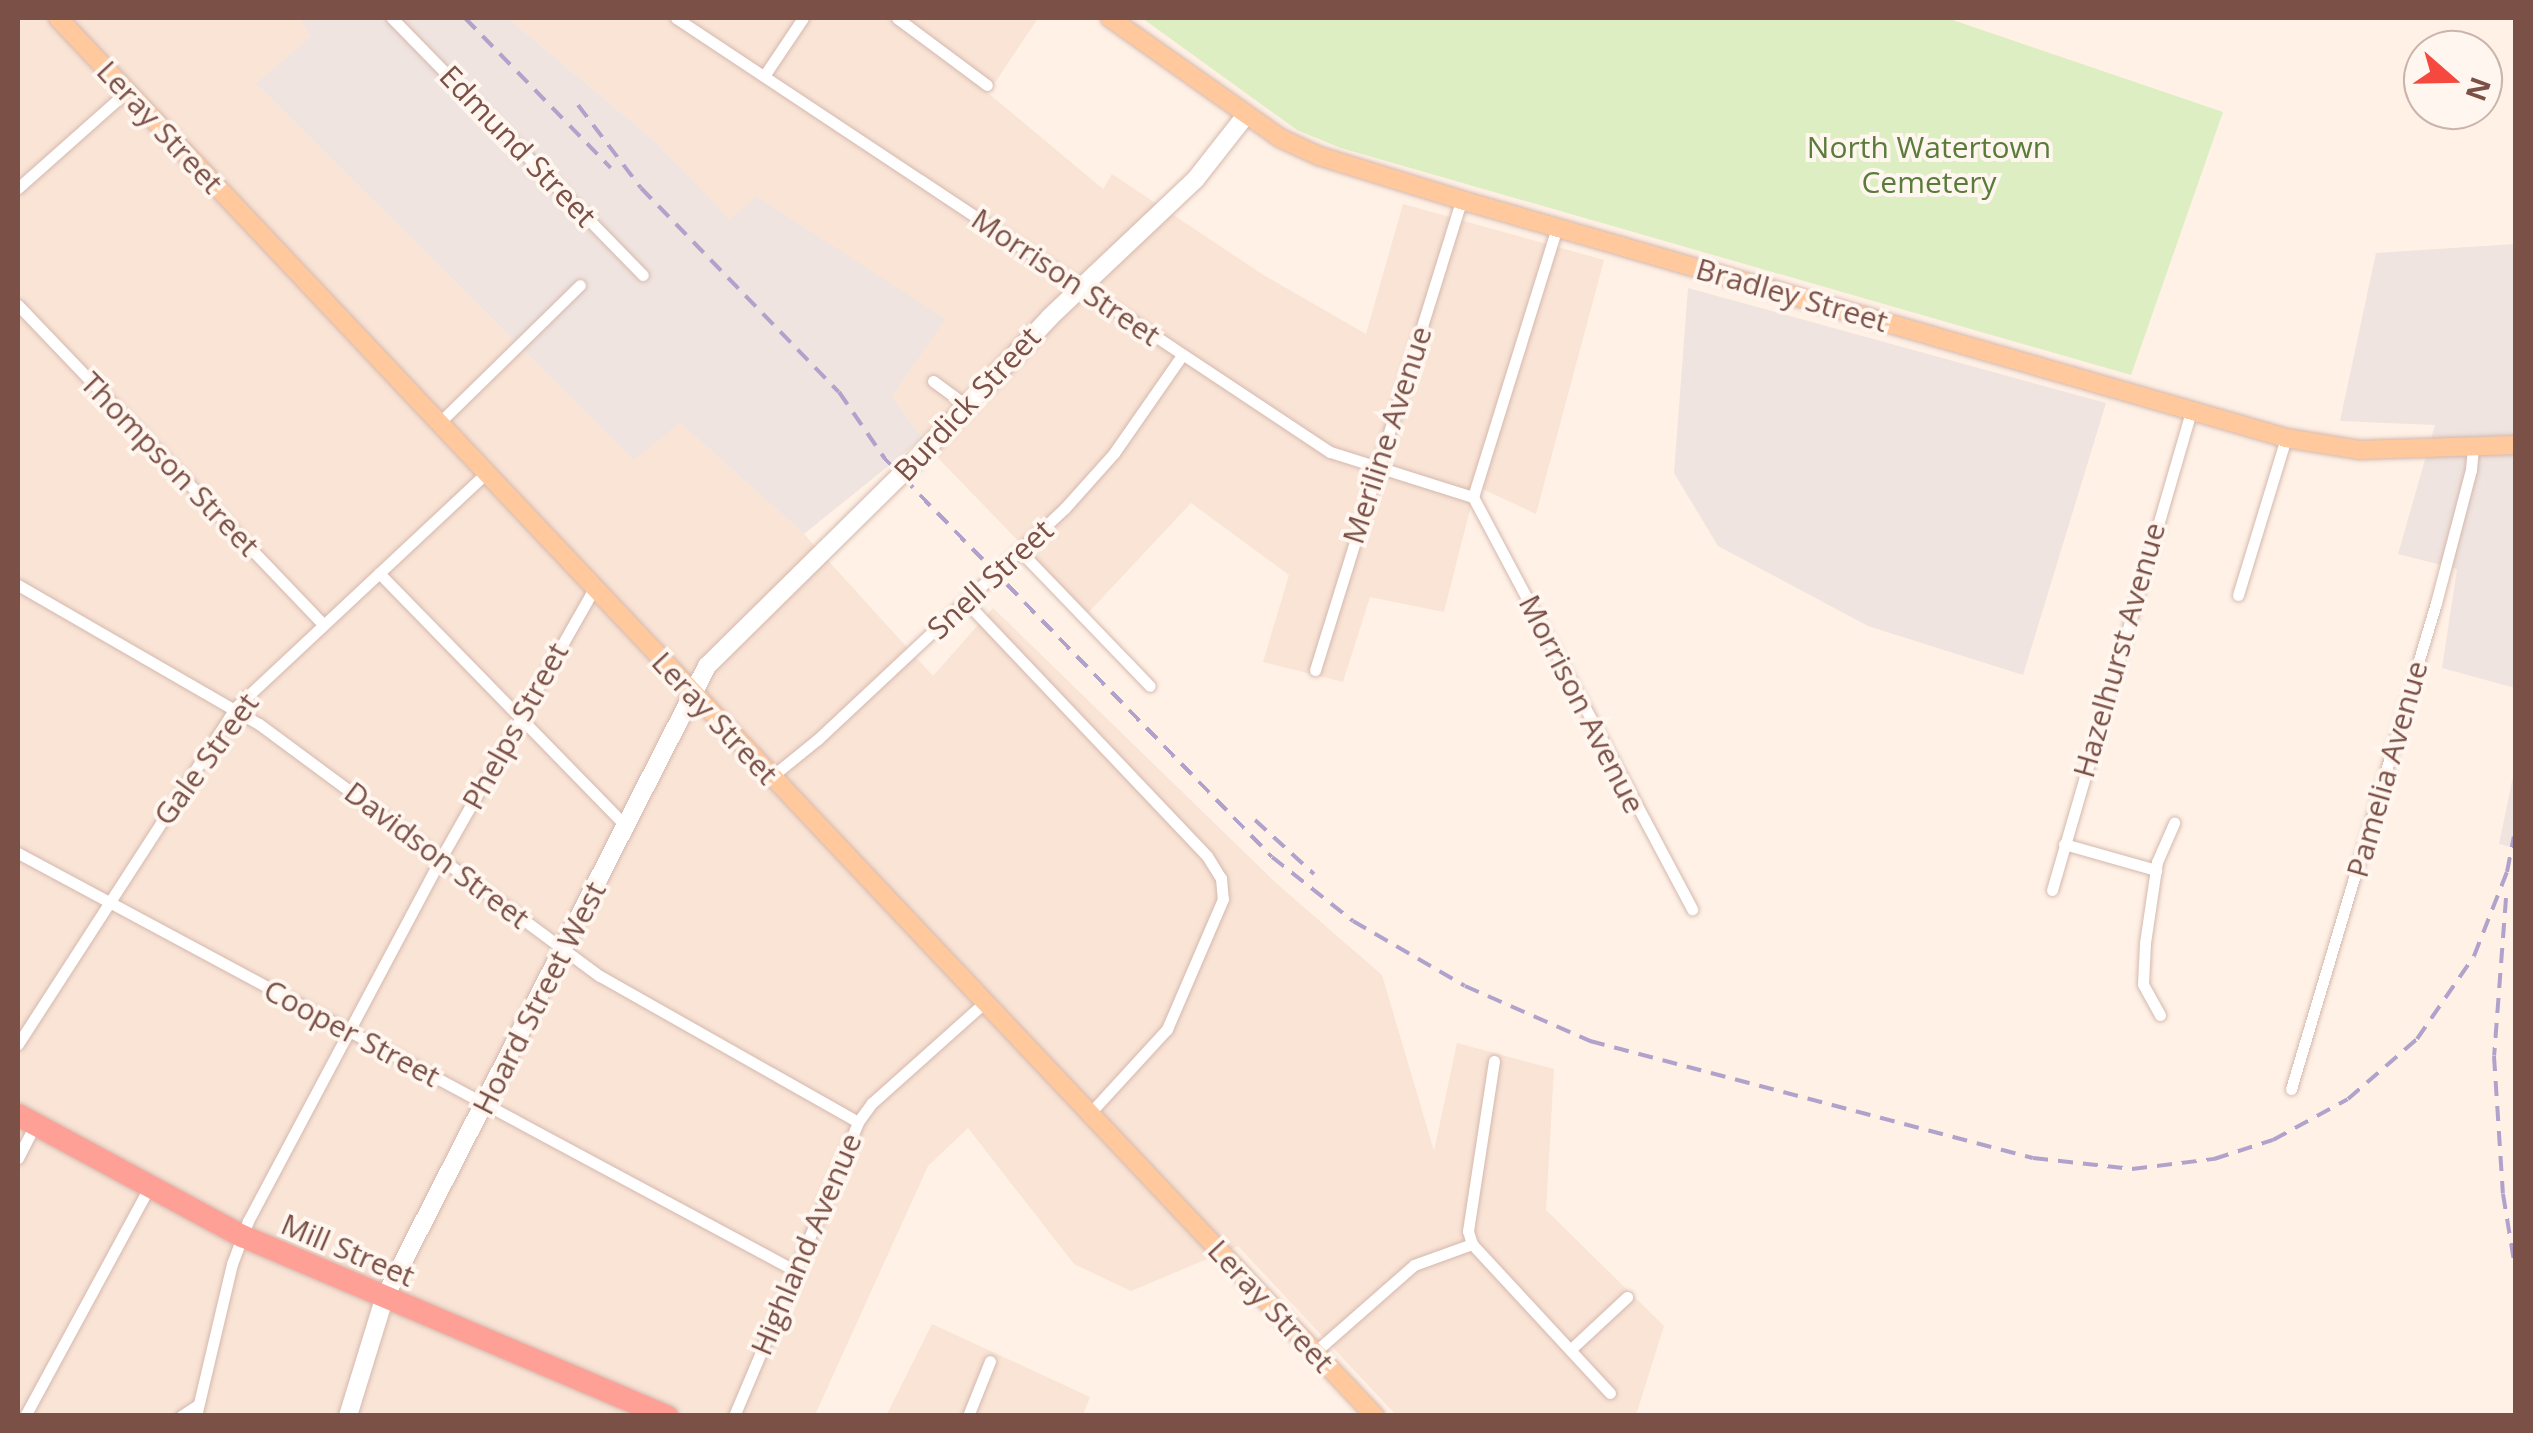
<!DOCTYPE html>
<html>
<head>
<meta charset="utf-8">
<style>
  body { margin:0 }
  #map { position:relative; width:2533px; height:1433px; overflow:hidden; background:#fff1e6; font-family:"Open Sans",sans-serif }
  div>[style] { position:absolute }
  .residential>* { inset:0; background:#f9e4d6 }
  .industrial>* { inset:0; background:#efe4e0 }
  .green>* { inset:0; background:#dceec2 }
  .roads { filter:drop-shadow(0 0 2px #d5b8ad) drop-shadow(0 0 2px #d5b8ad) }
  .street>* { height:11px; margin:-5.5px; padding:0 5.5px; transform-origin:5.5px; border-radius:5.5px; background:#fff }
  .secondary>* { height:18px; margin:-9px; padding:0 9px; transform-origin:9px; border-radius:9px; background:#fff }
  .primary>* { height:18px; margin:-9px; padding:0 9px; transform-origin:9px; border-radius:9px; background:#ffc99d }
  .highway>* { height:22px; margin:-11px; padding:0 11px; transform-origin:11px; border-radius:11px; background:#ffa097 }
  .rail>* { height:4px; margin-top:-2px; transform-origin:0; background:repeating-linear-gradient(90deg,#b1a2cb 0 15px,transparent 0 25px) }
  span { translate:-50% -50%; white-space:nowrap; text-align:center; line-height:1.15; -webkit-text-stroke:8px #fff6ef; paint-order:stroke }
  .street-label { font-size:30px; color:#7b5147 }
  .park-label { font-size:30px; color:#597c3b }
  .frame { position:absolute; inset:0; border:20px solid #7b5147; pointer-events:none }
  .north { position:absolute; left:2403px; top:30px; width:100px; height:100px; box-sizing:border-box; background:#fff6ef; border:2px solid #cab4ac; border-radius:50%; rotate:110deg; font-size:28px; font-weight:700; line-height:40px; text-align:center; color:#7b5147 }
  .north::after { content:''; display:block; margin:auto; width:35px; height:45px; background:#f5483e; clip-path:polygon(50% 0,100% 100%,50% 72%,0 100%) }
</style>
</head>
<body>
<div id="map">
  <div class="residential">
    <div style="clip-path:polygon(18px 18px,299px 18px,311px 36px,257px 85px,633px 459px,680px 423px,804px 534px,933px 676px,993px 608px,1276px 883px,1382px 975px,1434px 1151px,1457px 1043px,1554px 1069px,1546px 1210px,1664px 1326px,1636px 1415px,1396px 1415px,1238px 1246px,1131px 1291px,1074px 1264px,968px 1128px,928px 1166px,815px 1415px,18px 1415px)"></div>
    <div style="clip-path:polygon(508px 18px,1038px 18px,988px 93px,1103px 189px,1112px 174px,1265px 276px,1366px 334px,1403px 204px,1604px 260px,1536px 514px,1476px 486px,1444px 612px,1370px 597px,1343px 682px,1263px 662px,1289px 575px,1191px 503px,1088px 613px,939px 459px,892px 397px,944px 319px,730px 221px,655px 141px)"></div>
    <div style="clip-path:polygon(932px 1324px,1090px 1397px,1083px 1415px,886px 1416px)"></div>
  </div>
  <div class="industrial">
    <div style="clip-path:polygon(299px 18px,508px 18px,655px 141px,730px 220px,756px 196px,945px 319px,892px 397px,923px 438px,804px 534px,680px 423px,634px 460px,256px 84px,311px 36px)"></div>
    <div style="clip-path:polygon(2515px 244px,2515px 688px,2442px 668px,2457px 569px,2398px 554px,2435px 425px,2340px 421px,2376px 253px)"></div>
    <div style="clip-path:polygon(1688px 288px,2106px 403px,2023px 675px,1868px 626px,1718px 546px,1674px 473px)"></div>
    <div style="clip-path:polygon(2515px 767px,2515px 848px,2499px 844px)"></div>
  </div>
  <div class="green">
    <div style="clip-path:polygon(1142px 18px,1947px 18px,2223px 112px,2131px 375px,1341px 148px,1297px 130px)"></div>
  </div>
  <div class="roads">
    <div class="street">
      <div style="left:392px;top:18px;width:359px;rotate:45.7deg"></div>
      <div style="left:676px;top:18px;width:785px;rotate:33.57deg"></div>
      <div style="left:1330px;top:452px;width:150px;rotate:17.5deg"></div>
      <div style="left:897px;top:18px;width:112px;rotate:36.7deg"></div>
      <div style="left:764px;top:76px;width:70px;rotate:-56.1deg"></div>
      <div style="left:18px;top:188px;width:144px;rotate:-41.6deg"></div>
      <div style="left:18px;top:305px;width:440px;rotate:46.3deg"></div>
      <div style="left:933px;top:381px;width:42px;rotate:36.3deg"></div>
      <div style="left:439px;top:423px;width:197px;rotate:-44.4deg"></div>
      <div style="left:1473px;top:497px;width:467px;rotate:62deg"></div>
      <div style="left:1473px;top:497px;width:283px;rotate:-72.7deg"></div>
      <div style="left:1020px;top:551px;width:187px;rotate:46.1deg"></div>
      <div style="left:379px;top:573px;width:355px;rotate:45.7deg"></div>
      <div style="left:18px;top:585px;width:278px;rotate:30deg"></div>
      <div style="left:259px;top:724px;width:424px;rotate:36.5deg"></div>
      <div style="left:600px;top:976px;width:296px;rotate:29.5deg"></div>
      <div style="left:2238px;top:595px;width:164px;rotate:-73deg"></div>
      <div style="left:966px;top:602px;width:350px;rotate:46.5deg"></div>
      <div style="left:1207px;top:856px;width:26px;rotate:58deg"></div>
      <div style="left:1221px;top:878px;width:21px;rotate:85deg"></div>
      <div style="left:1223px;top:899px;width:142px;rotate:113.3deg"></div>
      <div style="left:1167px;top:1029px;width:115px;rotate:132.5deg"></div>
      <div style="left:1315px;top:670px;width:492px;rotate:-72.7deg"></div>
      <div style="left:771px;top:777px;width:60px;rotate:-39deg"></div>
      <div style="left:818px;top:739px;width:337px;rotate:-43.1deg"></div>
      <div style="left:1064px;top:509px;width:75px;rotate:-48.2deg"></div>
      <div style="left:1114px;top:453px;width:119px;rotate:-55.2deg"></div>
      <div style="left:2064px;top:844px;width:96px;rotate:15.8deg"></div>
      <div style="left:18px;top:853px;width:881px;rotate:28.25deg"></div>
      <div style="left:2052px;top:890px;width:499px;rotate:-73.8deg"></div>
      <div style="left:2160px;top:1015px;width:35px;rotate:-119deg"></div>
      <div style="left:2143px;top:984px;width:41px;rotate:-87.2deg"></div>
      <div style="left:2145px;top:943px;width:82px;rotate:-81.6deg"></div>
      <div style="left:2157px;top:862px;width:43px;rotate:-66.4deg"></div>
      <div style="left:18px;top:1044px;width:400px;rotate:-57.1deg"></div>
      <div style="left:235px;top:708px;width:344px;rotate:-43.1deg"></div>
      <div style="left:1494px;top:1061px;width:172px;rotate:98.7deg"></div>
      <div style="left:1468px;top:1231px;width:14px;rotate:73deg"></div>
      <div style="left:1472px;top:1244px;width:203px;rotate:47.2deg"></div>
      <div style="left:2291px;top:1089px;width:507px;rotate:-73.39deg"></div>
      <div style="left:2436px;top:603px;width:138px;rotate:-75.3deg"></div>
      <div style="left:2471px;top:470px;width:23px;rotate:-85deg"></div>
      <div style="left:18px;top:1158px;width:37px;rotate:-63deg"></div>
      <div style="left:1570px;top:1350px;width:78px;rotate:-42.9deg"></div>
      <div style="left:1315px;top:1352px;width:132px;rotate:-41.3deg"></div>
      <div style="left:1414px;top:1265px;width:62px;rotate:-19.9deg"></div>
      <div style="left:25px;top:1416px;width:262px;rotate:-61.5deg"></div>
      <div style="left:181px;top:1416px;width:20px;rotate:-33deg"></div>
      <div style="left:196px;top:1416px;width:156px;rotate:-76.7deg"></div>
      <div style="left:232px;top:1264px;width:46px;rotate:-69.6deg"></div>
      <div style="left:248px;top:1221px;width:411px;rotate:-62deg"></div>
      <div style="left:441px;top:858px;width:309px;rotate:-60.4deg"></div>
      <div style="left:734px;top:1416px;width:319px;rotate:-67.1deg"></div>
      <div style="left:858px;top:1122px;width:24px;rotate:-54deg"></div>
      <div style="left:872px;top:1103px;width:150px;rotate:-41.8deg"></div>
      <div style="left:968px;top:1416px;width:59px;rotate:-68.2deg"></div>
    </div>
    <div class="secondary">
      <div style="left:348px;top:1416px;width:122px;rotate:-72.9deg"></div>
      <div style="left:384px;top:1299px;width:711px;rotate:-62.97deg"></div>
      <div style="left:707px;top:666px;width:292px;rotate:-44.6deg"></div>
      <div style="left:915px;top:461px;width:197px;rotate:-46.8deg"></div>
      <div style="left:1050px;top:317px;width:199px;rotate:-43.4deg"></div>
      <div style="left:1195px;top:180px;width:83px;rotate:-51.9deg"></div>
    </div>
    <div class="primary">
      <div style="left:58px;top:18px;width:1921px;rotate:46.71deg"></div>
      <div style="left:1110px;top:18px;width:208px;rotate:35.2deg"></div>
      <div style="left:1280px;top:138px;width:43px;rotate:24.8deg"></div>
      <div style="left:1319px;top:156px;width:149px;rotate:17.2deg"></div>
      <div style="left:1461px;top:200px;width:859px;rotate:16.09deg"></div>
      <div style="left:2286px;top:438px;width:74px;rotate:9.3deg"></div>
      <div style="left:2359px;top:450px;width:157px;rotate:-1.8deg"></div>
    </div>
    <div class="highway">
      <div style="left:18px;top:1115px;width:255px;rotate:28.4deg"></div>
      <div style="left:242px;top:1236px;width:462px;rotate:23deg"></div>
    </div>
  </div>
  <div class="rail">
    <div style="left:465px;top:18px;width:209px;rotate:45.8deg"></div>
    <div style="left:578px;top:105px;width:104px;rotate:52.8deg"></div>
    <div style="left:641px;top:188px;width:284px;rotate:45.9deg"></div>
    <div style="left:839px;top:392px;width:81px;rotate:55.5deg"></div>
    <div style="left:885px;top:459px;width:555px;rotate:45.8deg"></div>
    <div style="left:1272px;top:857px;width:103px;rotate:38.3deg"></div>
    <div style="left:1353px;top:921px;width:129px;rotate:30.1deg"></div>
    <div style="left:1465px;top:986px;width:137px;rotate:23.7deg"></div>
    <div style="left:1590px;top:1041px;width:458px;rotate:14.8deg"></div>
    <div style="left:2033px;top:1158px;width:100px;rotate:6.3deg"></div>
    <div style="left:2132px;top:1169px;width:83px;rotate:-7deg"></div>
    <div style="left:2214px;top:1159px;width:62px;rotate:-17.9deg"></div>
    <div style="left:2273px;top:1140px;width:85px;rotate:-28.7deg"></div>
    <div style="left:2348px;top:1099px;width:91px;rotate:-41deg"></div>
    <div style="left:2417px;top:1039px;width:101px;rotate:-55.5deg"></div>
    <div style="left:2474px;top:956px;width:90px;rotate:-68.6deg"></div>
    <div style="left:2507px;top:872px;width:36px;rotate:-79deg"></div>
    <div style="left:1255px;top:820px;width:80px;rotate:42.5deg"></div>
    <div style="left:2506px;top:898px;width:158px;rotate:94.3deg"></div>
    <div style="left:2494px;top:1056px;width:138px;rotate:86.3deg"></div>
    <div style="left:2503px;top:1194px;width:80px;rotate:80.7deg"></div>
  </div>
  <div class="street-label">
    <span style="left:160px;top:127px;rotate:47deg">Leray Street</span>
    <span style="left:518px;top:146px;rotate:46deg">Edmund Street</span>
    <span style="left:1066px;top:277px;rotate:34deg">Morrison Street</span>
    <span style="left:1792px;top:295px;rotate:16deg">Bradley Street</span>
    <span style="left:967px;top:404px;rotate:-47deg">Burdick Street</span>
    <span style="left:1387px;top:435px;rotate:-72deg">Meriline Avenue</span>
    <span style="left:170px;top:464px;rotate:46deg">Thompson Street</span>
    <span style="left:990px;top:579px;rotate:-43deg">Snell Street</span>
    <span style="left:2119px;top:650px;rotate:-74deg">Hazelhurst Avenue</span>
    <span style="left:1582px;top:704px;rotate:63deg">Morrison Avenue</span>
    <span style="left:715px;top:718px;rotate:47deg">Leray Street</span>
    <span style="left:515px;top:726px;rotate:-61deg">Phelps Street</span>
    <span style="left:206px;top:759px;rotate:-54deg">Gale Street</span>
    <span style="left:2387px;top:769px;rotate:-74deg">Pamelia Avenue</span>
    <span style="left:437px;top:855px;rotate:37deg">Davidson Street</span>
    <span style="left:539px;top:998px;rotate:-63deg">Hoard Street West</span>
    <span style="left:352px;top:1033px;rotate:28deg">Cooper Street</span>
    <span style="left:806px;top:1244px;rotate:-67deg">Highland Avenue</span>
    <span style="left:348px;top:1250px;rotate:23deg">Mill Street</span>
    <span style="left:1271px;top:1306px;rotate:47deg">Leray Street</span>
  </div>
  <div class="park-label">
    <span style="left:1929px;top:164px">North Watertown<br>Cemetery</span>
  </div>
  <div class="frame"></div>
  <div class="north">N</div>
</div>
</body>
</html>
